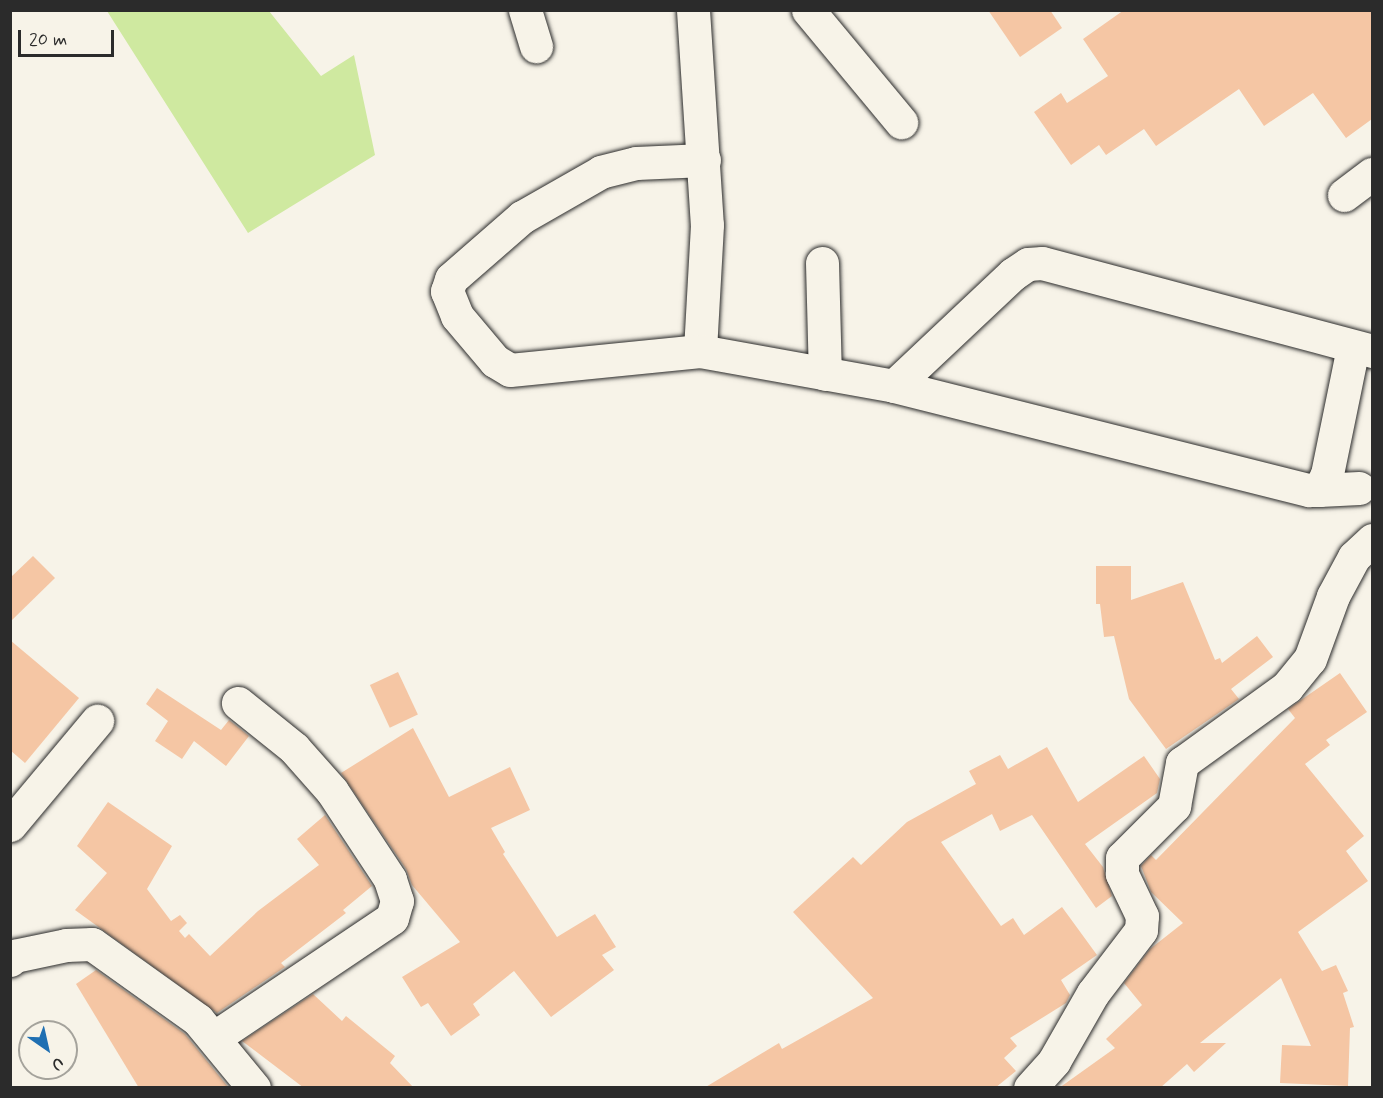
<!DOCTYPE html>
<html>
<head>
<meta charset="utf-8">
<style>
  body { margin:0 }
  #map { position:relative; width:1383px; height:1098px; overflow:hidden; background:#f7f3e8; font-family:Mynerve,sans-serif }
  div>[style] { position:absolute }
  .green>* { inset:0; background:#cfe9a0 }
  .building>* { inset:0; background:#f5c6a4; transform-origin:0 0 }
  .roads { filter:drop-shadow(0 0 2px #2b2b2b) drop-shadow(0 0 2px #2b2b2b) }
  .minor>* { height:33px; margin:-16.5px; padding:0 16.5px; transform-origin:16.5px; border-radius:16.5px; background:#f7f3e8 }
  span { translate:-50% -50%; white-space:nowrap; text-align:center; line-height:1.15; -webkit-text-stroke:4.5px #f7f3e8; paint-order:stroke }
  .frame { position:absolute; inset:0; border:12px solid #2b2b2b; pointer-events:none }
  .north { position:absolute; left:18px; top:1020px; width:60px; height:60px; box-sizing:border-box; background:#f7f3e8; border:2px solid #a5a39c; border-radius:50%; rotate:146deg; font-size:16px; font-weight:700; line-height:24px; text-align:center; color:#2b2b2b }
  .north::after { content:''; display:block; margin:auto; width:21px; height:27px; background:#1f6fb2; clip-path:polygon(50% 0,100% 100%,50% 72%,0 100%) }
  .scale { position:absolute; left:18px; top:30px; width:96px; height:27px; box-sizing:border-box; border:3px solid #2b2b2b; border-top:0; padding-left:8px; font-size:18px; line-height:21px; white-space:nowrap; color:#2b2b2b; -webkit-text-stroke:4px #f7f3e8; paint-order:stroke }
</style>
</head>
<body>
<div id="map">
  <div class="green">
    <div style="clip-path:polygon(107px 11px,269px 11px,321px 76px,354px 55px,375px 155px,248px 233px)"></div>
  </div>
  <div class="building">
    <div style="clip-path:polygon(988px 10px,1050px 10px,1062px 28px,1020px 57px)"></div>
    <div style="clip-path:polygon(1124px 10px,1372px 10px,1372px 119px,1346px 138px,1313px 93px,1264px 126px,1239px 89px,1156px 146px,1144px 129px,1106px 155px,1099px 145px,1071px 165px,1034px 112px,1061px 93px,1067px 103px,1108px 76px,1083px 39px)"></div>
    <div style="clip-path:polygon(33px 556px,55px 578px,10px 622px,10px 578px)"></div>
    <div style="clip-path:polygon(1096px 566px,1131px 566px,1131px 600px,1183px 582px,1215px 660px,1220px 658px,1222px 663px,1257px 636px,1273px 657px,1231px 689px,1239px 699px,1166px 749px,1129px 699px,1114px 636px,1104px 637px,1100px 604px,1096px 604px)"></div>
    <div style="clip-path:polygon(10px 640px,79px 698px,25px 763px,10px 750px)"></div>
    <div style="left:398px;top:672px;width:47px;height:31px;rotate:65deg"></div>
    <div style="clip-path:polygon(1340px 673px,1367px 712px,1326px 740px,1330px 745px,1305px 764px,1364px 836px,1346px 851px,1368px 881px,1298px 932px,1322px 971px,1336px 965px,1348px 991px,1343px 993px,1354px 1027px,1350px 1028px,1348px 1086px,1280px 1083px,1282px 1045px,1311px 1046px,1281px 978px,1200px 1043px,1226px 1043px,1194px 1072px,1187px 1064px,1160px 1088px,1059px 1088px,1115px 1048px,1106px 1039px,1142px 1005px,1124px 983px,1150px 949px,1183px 923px,1151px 892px,1141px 866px,1151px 855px,1156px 860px,1295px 718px,1288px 709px)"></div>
    <div style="clip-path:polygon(157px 688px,221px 730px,229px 720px,249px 736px,226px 766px,194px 741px,182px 759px,155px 741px,168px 721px,146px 704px)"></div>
    <div style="clip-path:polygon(413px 728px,449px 797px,510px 767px,530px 810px,491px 828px,505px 852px,503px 854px,557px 937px,595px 914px,616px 947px,602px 955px,614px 970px,551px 1017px,514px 971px,473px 1004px,480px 1015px,451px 1036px,428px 1003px,421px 1007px,402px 977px,460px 942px,412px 885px,406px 869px,341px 773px)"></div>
    <div style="clip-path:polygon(1047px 747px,1078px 802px,1144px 756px,1160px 779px,1157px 793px,1085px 844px,1103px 867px,1112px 896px,1096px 908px,1032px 815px,1000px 831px,992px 814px,941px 842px,1001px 926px,1013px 918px,1024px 935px,1062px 907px,1097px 955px,1061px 980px,1070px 995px,1066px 1003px,1010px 1038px,1017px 1046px,1004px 1058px,1016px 1071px,995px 1088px,704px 1088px,779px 1043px,782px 1049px,873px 998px,793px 912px,853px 857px,861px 865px,907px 822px,976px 784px,969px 771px,1000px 755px,1008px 769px)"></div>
    <div style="clip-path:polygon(108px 802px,172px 846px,147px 889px,171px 921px,180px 915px,187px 923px,179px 931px,185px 938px,189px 934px,210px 956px,258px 911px,319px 865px,297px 839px,325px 815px,372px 886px,343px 910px,346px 913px,281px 963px,285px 967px,217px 1013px,75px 910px,107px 873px,77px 846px)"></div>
    <div style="clip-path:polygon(96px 970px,185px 1034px,229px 1088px,139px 1088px,76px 984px)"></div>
    <div style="clip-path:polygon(313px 994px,342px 1021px,346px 1016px,395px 1056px,390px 1063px,414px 1088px,304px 1088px,242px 1041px)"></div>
  </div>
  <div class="roads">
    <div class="minor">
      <div style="left:525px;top:10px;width:38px;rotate:73deg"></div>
      <div style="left:693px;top:10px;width:215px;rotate:86.3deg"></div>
      <div style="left:707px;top:225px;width:126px;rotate:93.2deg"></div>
      <div style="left:808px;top:10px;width:146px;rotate:50.3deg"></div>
      <div style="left:704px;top:160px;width:68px;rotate:177.5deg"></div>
      <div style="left:636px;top:163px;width:36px;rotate:166deg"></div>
      <div style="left:601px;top:172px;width:91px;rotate:150.3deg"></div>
      <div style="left:522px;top:217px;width:94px;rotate:138.9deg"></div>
      <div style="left:451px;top:279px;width:13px;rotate:108deg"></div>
      <div style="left:447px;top:291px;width:27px;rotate:68deg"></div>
      <div style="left:457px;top:316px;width:59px;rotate:49.8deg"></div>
      <div style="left:495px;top:361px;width:17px;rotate:31deg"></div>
      <div style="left:510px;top:370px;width:191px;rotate:-5.7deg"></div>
      <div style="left:700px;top:351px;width:197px;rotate:10.2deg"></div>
      <div style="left:894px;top:386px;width:428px;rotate:14.1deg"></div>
      <div style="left:1309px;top:490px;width:10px"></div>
      <div style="left:1319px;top:490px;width:18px;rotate:-63deg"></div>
      <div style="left:1327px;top:474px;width:130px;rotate:-78.4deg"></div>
      <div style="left:1344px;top:195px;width:35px;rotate:-37deg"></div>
      <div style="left:822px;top:263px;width:111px;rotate:88.5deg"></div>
      <div style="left:894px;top:386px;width:163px;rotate:-43.3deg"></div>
      <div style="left:1013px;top:274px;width:18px;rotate:-34deg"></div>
      <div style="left:1028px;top:264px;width:14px;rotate:-4deg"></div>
      <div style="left:1042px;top:263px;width:342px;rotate:14.9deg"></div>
      <div style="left:1319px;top:490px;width:40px;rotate:-2.9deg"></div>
      <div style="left:10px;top:825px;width:136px;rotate:-50.1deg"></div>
      <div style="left:10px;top:960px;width:6px;rotate:-45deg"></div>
      <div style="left:14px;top:956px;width:53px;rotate:-11.9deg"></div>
      <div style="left:66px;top:945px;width:26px;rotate:-2deg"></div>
      <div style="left:92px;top:944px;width:130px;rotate:35.6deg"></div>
      <div style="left:198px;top:1020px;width:88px;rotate:50.5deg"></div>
      <div style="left:215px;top:1037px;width:213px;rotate:-33.9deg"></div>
      <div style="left:392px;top:918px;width:18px;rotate:-74deg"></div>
      <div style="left:397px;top:901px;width:23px;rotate:-108deg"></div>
      <div style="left:390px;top:879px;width:105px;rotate:-123.4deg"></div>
      <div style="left:332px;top:791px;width:57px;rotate:-131.5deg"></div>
      <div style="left:294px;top:748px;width:72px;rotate:-141.2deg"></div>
      <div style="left:1030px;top:1088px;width:36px;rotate:-48deg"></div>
      <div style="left:1054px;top:1061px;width:78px;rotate:-60.2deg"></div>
      <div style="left:1093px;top:993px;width:79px;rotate:-52.7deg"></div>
      <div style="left:1141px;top:930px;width:14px;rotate:-86deg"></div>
      <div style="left:1142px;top:916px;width:47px;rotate:-115.5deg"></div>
      <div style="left:1122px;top:874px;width:16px;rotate:-90deg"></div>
      <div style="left:1122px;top:858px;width:74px;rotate:-45deg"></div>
      <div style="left:1174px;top:806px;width:44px;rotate:-79.5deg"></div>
      <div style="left:1182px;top:763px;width:130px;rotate:-35.9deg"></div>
      <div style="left:1287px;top:687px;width:36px;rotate:-51deg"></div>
      <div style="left:1310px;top:659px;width:67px;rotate:-69.9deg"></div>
      <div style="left:1333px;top:596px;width:44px;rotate:-61.7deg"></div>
      <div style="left:1354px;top:557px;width:25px;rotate:-43deg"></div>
    </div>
  </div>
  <div class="frame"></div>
  <div class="north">U</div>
  <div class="scale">20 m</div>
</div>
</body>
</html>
